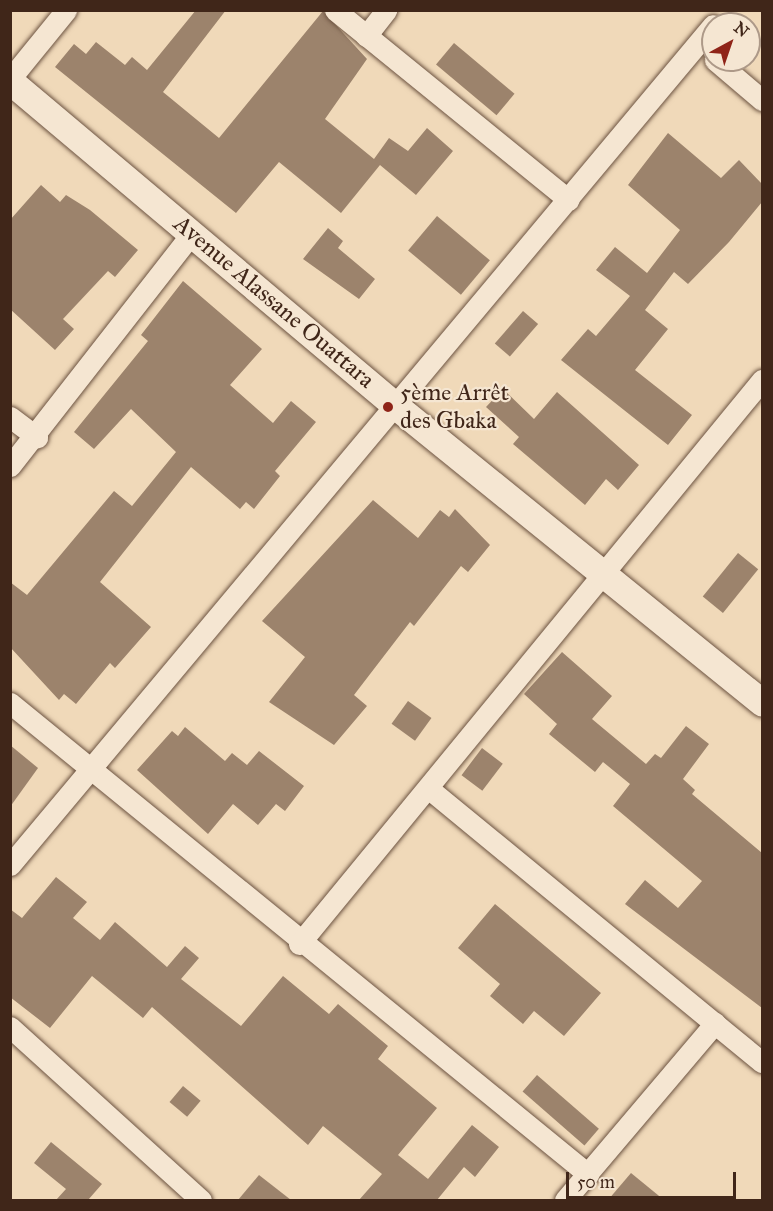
<!DOCTYPE html>
<html>
<head>
<meta charset="utf-8">
<style>
  body { margin:0 }
  #map { position:relative; width:773px; height:1211px; overflow:hidden; background:#f0d9b9; font-family:"IM FELL Great Primer",serif }
  div>[style] { position:absolute }
  .building>* { inset:0; background:#9c836c; transform-origin:0 0 }
  .roads { filter:drop-shadow(0 0 2px #6c5341) drop-shadow(0 0 2px #6c5341) }
  .minor>* { height:21px; margin:-10.5px; padding:0 10.5px; transform-origin:10.5px; border-radius:10.5px; background:#f5e6d2 }
  .tertiary>* { height:27px; margin:-13.5px; padding:0 13.5px; transform-origin:13.5px; border-radius:13.5px; background:#f5e6d2 }
  .dots>* { width:16px; height:16px; translate:-50% -50%; box-sizing:border-box; border:3px solid #f5e6d2; border-radius:50% }
  span { translate:-50% -50%; white-space:nowrap; text-align:center; line-height:1.15; -webkit-text-stroke:4.5px #f5e6d2; paint-order:stroke }
  .street-label { font-size:24px; color:#402619 }
  .poi-label { font-size:24px; color:#402619 }
  .left { translate:0 -50%; text-align:left }
  .frame { position:absolute; inset:0; border:12px solid #402619; pointer-events:none }
  .north { position:absolute; left:701px; top:12px; width:60px; height:60px; box-sizing:border-box; background:#f5e6d2; border:2px solid #ad9988; border-radius:50%; rotate:40deg; font-size:16px; font-weight:700; line-height:24px; text-align:center; color:#402619 }
  .north::after { content:''; display:block; margin:auto; width:21px; height:27px; background:#8f2418; clip-path:polygon(50% 0,100% 100%,50% 72%,0 100%) }
  .scale { position:absolute; left:566px; top:1172px; width:170px; height:27px; box-sizing:border-box; border:3px solid #402619; border-top:0; padding-left:8px; font-size:18px; line-height:21px; white-space:nowrap; color:#402619; -webkit-text-stroke:4px #f5e6d2; paint-order:stroke }
</style>
</head>
<body>
<div id="map">
  <div class="building">
    <div style="clip-path:polygon(196px 10px,226px 10px,163px 92px,219px 138px,323px 11px,367px 59px,325px 119px,374px 159px,389px 138px,408px 151px,427px 128px,453px 151px,416px 195px,380px 165px,341px 213px,279px 162px,236px 213px,55px 67px,74px 44px,86px 54px,96px 42px,125px 65px,132px 57px,147px 70px)"></div>
    <div style="left:454px;top:43px;width:79px;height:28px;rotate:40deg"></div>
    <div style="clip-path:polygon(668px 133px,721px 178px,739px 160px,762px 184px,762px 202px,729px 242px,688px 284px,674px 272px,645px 310px,668px 329px,635px 370px,692px 415px,668px 445px,561px 360px,588px 329px,596px 336px,630px 296px,596px 270px,615px 247px,647px 273px,680px 230px,628px 185px)"></div>
    <div style="clip-path:polygon(41px 185px,60px 202px,66px 195px,90px 210px,138px 250px,115px 277px,108px 271px,63px 319px,74px 329px,55px 350px,10px 309px,10px 220px)"></div>
    <div style="left:437px;top:216px;width:69px;height:45px;rotate:40deg"></div>
    <div style="clip-path:polygon(328px 228px,343px 241px,338px 248px,375px 279px,359px 299px,303px 259px)"></div>
    <div style="clip-path:polygon(183px 281px,262px 349px,230px 385px,273px 423px,291px 401px,316px 422px,275px 471px,280px 476px,254px 509px,246px 502px,240px 509px,191px 467px,100px 582px,151px 627px,115px 668px,110px 663px,76px 704px,64px 694px,59px 700px,10px 647px,10px 582px,27px 595px,114px 491px,132px 506px,176px 452px,131px 409px,94px 449px,74px 432px,148px 341px,141px 335px)"></div>
    <div style="left:523px;top:311px;width:20px;height:43px;rotate:41deg"></div>
    <div style="clip-path:polygon(503px 389px,534px 419px,557px 392px,639px 465px,618px 490px,606px 479px,585px 505px,513px 444px,519px 437px,486px 407px)"></div>
    <div style="clip-path:polygon(373px 500px,418px 538px,440px 510px,449px 517px,455px 509px,490px 545px,468px 572px,461px 566px,414px 626px,410px 622px,354px 695px,367px 706px,334px 745px,269px 702px,305px 657px,262px 621px)"></div>
    <div style="left:738px;top:553px;width:26px;height:56px;rotate:39deg"></div>
    <div style="clip-path:polygon(562px 652px,612px 696px,592px 719px,646px 764px,655px 754px,661px 758px,686px 726px,709px 744px,683px 779px,695px 790px,692px 794px,762px 853px,762px 1008px,625px 904px,645px 880px,678px 908px,702px 881px,613px 806px,630px 784px,603px 762px,595px 772px,549px 734px,557px 724px,524px 694px)"></div>
    <div style="left:408px;top:701px;width:29px;height:28px;rotate:36deg"></div>
    <div style="clip-path:polygon(185px 727px,225px 761px,232px 753px,247px 765px,259px 751px,304px 786px,285px 811px,276px 804px,258px 825px,233px 804px,208px 834px,137px 770px,172px 731px,178px 736px)"></div>
    <div style="clip-path:polygon(10px 745px,38px 768px,10px 807px)"></div>
    <div style="left:482px;top:748px;width:26px;height:34px;rotate:37deg"></div>
    <div style="clip-path:polygon(56px 877px,87px 902px,73px 918px,100px 940px,115px 922px,167px 967px,185px 946px,199px 958px,181px 979px,241px 1026px,283px 976px,329px 1014px,338px 1004px,388px 1046px,378px 1059px,437px 1108px,398px 1155px,428px 1179px,472px 1125px,499px 1147px,475px 1177px,464px 1167px,437px 1200px,359px 1200px,382px 1174px,323px 1126px,308px 1145px,152px 1007px,143px 1018px,92px 976px,50px 1028px,10px 997px,10px 909px,22px 918px)"></div>
    <div style="clip-path:polygon(495px 904px,601px 993px,564px 1036px,534px 1011px,523px 1024px,490px 996px,500px 984px,458px 948px)"></div>
    <div style="left:537px;top:1075px;width:82px;height:22px;rotate:41deg"></div>
    <div style="left:183px;top:1086px;width:23px;height:21px;rotate:40deg"></div>
    <div style="clip-path:polygon(51px 1142px,102px 1184px,88px 1200px,56px 1200px,66px 1189px,34px 1163px)"></div>
    <div style="clip-path:polygon(631px 1173px,664px 1200px,608px 1200px)"></div>
    <div style="clip-path:polygon(259px 1175px,291px 1200px,238px 1200px)"></div>
  </div>
  <div class="roads">
    <div class="minor">
      <div style="left:335px;top:10px;width:301px;rotate:39.1deg"></div>
      <div style="left:366px;top:36px;width:33px;rotate:-52deg"></div>
      <div style="left:715px;top:60px;width:62px;rotate:40.4deg"></div>
      <div style="left:10px;top:79px;width:89px;rotate:-50.9deg"></div>
      <div style="left:10px;top:417px;width:34px;rotate:37deg"></div>
      <div style="left:10px;top:466px;width:297px;rotate:-52deg"></div>
      <div style="left:10px;top:703px;width:746px;rotate:39.18deg"></div>
      <div style="left:428px;top:788px;width:432px;rotate:39.4deg"></div>
      <div style="left:10px;top:865px;width:1095px;rotate:-50.07deg"></div>
      <div style="left:299px;top:944px;width:730px;rotate:-50.62deg"></div>
      <div style="left:10px;top:1027px;width:258px;rotate:42.2deg"></div>
      <div style="left:565px;top:1200px;width:232px;rotate:-49.7deg"></div>
    </div>
    <div class="tertiary">
      <div style="left:10px;top:81px;width:506px;rotate:40.11deg"></div>
      <div style="left:397px;top:407px;width:470px;rotate:39deg"></div>
    </div>
  </div>
  <div class="dots">
    <div style="left:388px;top:407px;background:#8f2418"></div>
  </div>
  <div class="street-label">
    <span style="left:274px;top:302px;rotate:40deg">Avenue Alassane Ouattara</span>
  </div>
  <div class="poi-label">
    <span class="left" style="left:400px;top:407px">5ème Arrêt<br>des Gbaka</span>
  </div>
  <div class="frame"></div>
  <div class="north">N</div>
  <div class="scale">50 m</div>
</div>
</body>
</html>
